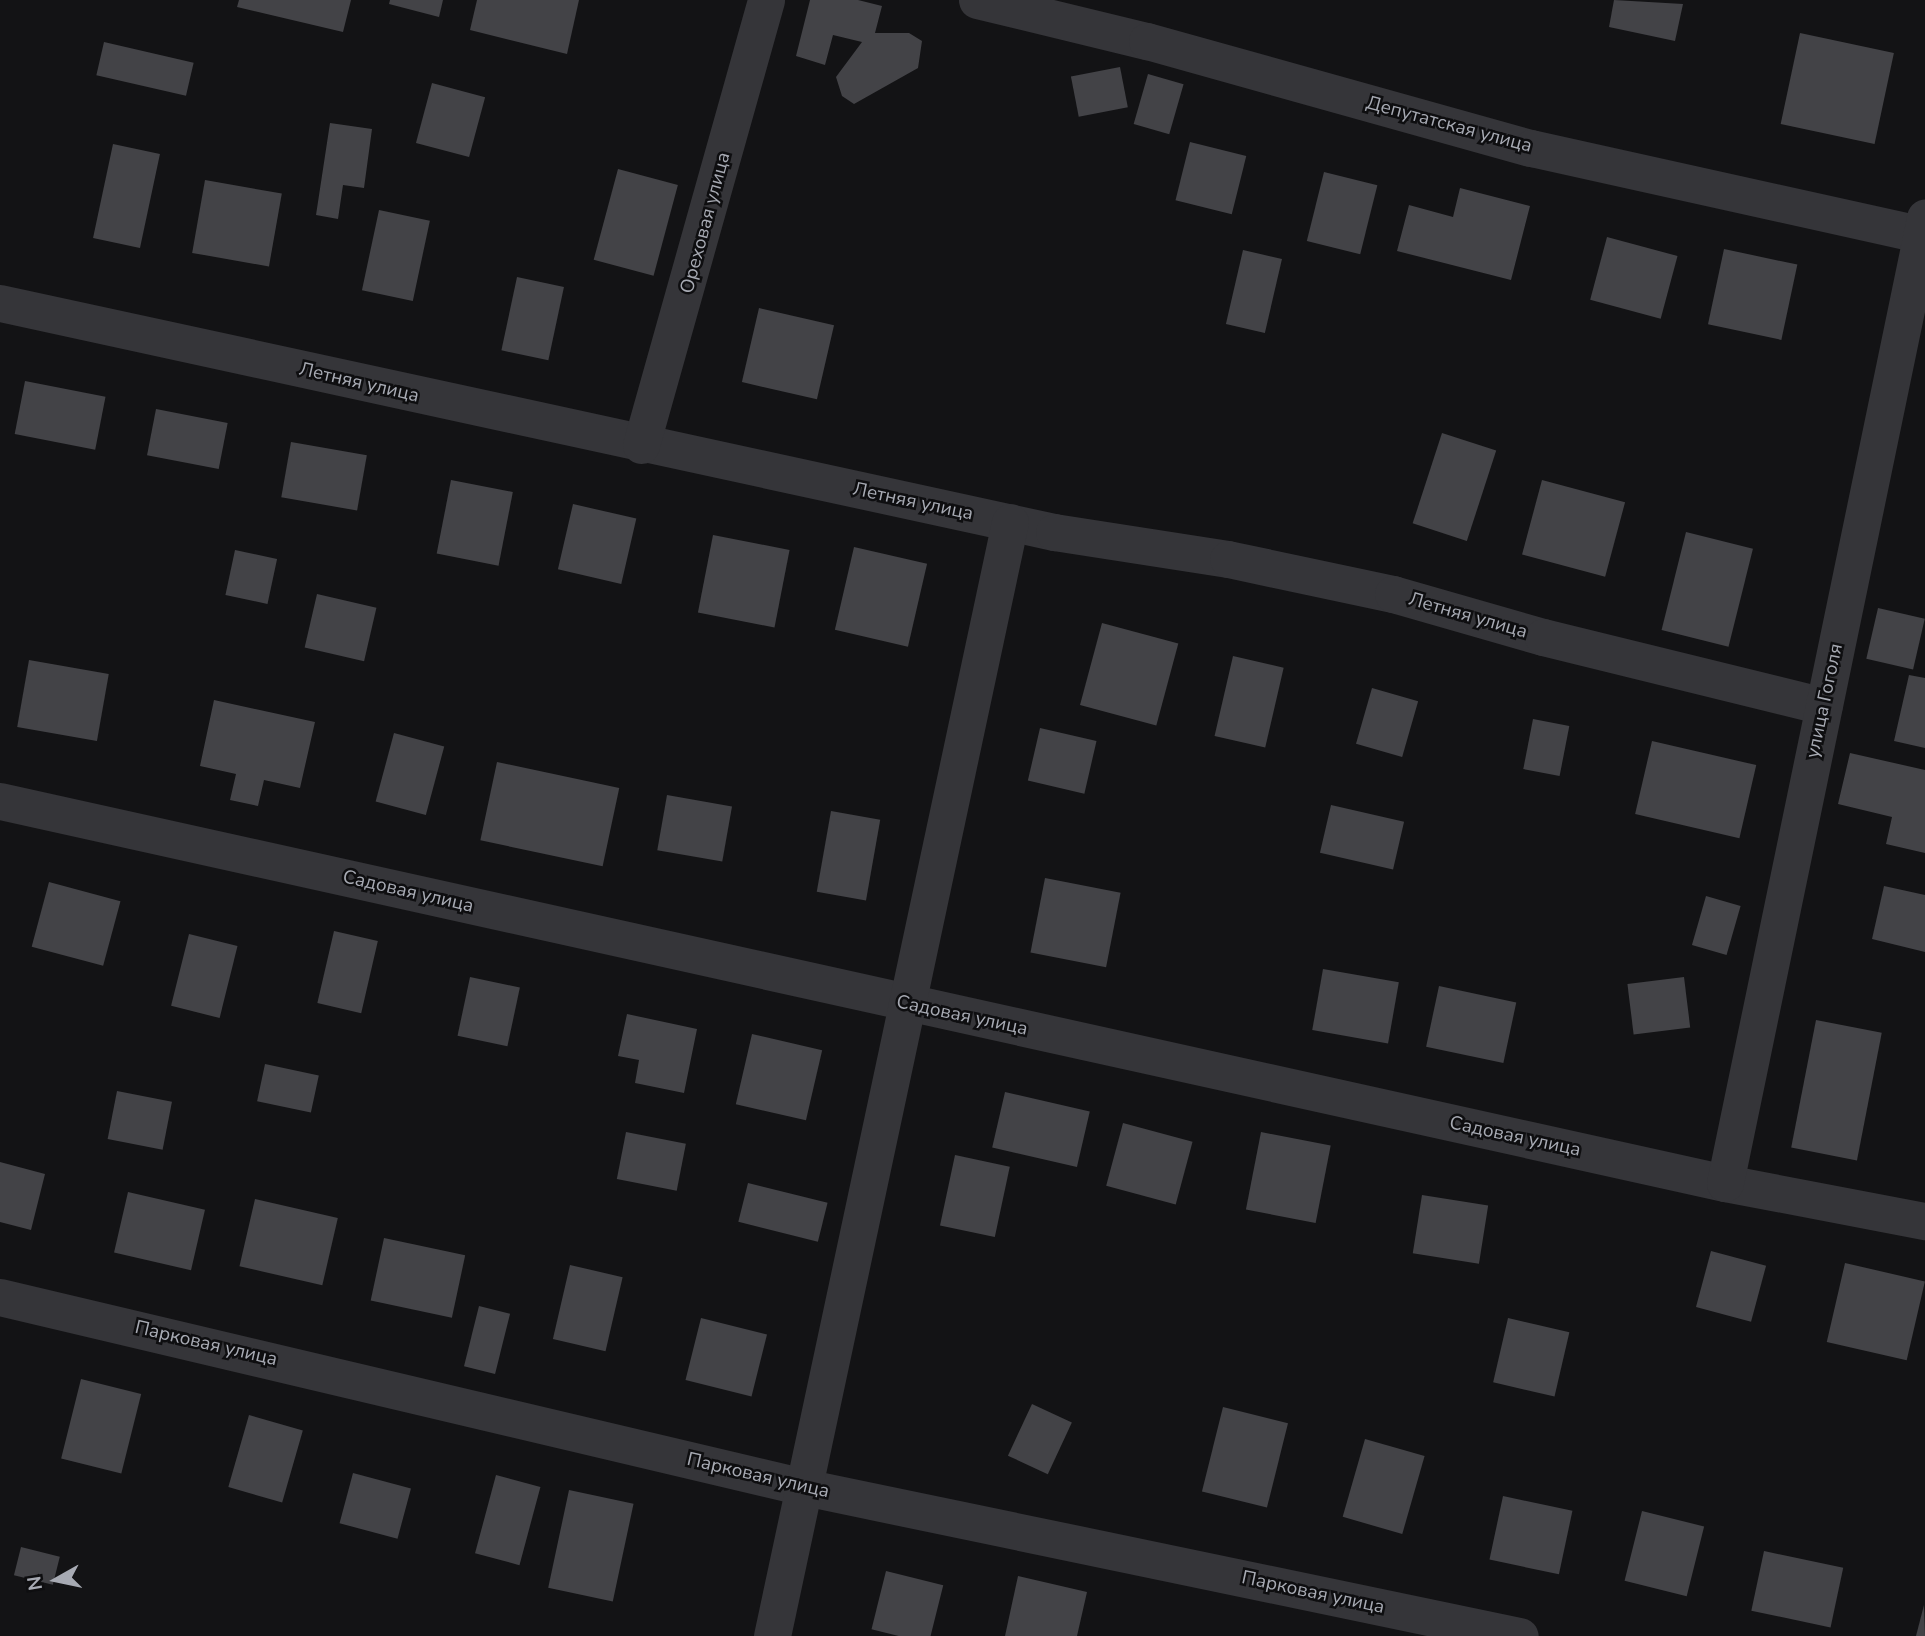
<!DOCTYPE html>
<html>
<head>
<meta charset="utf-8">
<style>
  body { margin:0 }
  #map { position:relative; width:1925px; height:1636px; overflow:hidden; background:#131315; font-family:"Nunito Sans",sans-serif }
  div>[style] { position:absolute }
  .building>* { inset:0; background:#434347; transform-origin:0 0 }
  .minor>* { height:37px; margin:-18.5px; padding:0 18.5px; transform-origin:18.5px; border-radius:18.5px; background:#353539 }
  span { translate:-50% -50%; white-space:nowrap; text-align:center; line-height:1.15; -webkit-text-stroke:5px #0e0e10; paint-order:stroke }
  .street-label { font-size:19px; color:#a7aab3 }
  .north { position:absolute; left:21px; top:1545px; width:70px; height:70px; -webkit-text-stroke:5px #0e0e10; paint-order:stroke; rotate:261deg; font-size:19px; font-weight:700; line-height:28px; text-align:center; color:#a7aab3 }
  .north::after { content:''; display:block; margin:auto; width:24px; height:32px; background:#a7aab3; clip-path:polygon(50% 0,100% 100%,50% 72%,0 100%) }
</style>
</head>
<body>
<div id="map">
  <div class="building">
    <div style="clip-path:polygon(239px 0,351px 0,343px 32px,237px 7px)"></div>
    <div style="clip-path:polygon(390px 0,443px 0,439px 17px,389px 4px)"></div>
    <div style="clip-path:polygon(477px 0,579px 0,567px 54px,470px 30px)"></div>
    <div style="clip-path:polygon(810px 0,858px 0,882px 6px,875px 33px,909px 33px,922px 41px,918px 68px,854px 104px,842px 96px,836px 77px,862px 42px,833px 35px,825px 65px,796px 56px)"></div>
    <div style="clip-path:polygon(1614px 0,1683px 4px,1675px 41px,1609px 27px)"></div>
    <div style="left:1800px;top:33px;width:96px;height:93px;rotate:12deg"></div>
    <div style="left:104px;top:42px;width:92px;height:34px;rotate:13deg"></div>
    <div style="left:1120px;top:67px;width:41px;height:50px;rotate:79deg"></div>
    <div style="left:1148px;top:74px;width:37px;height:52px;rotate:16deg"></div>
    <div style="left:432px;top:83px;width:55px;height:62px;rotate:15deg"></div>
    <div style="clip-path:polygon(330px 123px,372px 129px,364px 188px,343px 185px,338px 219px,316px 215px)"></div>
    <div style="left:1190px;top:142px;width:58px;height:60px;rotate:14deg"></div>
    <div style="left:113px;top:144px;width:48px;height:96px;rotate:12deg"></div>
    <div style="left:618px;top:169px;width:62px;height:94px;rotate:15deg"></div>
    <div style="left:1324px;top:172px;width:55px;height:71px;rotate:14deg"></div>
    <div style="left:205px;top:180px;width:78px;height:74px;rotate:10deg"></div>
    <div style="clip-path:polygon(1460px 188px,1530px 206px,1511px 280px,1397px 251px,1409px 205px,1453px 217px)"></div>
    <div style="left:379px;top:210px;width:52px;height:82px;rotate:12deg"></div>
    <div style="left:1607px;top:237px;width:73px;height:65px;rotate:15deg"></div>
    <div style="left:1724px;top:249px;width:75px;height:77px;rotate:12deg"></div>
    <div style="left:1243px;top:250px;width:40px;height:76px;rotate:13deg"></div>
    <div style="left:517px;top:277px;width:48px;height:75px;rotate:12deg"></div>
    <div style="left:759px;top:308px;width:77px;height:76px;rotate:13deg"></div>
    <div style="left:25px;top:381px;width:82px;height:54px;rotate:11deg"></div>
    <div style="left:156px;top:409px;width:73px;height:47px;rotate:11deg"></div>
    <div style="left:1442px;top:433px;width:57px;height:95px;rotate:18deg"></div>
    <div style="left:291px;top:442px;width:77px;height:56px;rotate:10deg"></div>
    <div style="left:451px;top:480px;width:63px;height:75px;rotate:11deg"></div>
    <div style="left:1542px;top:480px;width:86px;height:77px;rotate:15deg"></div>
    <div style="left:573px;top:504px;width:65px;height:67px;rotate:13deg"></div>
    <div style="left:1686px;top:532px;width:69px;height:101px;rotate:14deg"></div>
    <div style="left:713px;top:535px;width:78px;height:79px;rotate:11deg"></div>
    <div style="left:854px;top:547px;width:75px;height:85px;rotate:13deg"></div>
    <div style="left:235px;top:550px;width:43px;height:46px;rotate:12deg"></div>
    <div style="left:317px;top:594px;width:61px;height:55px;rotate:13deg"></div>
    <div style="left:1878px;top:608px;width:48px;height:52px;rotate:13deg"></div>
    <div style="left:1102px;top:623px;width:79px;height:85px;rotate:15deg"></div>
    <div style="left:1233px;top:656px;width:52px;height:82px;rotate:13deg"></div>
    <div style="left:29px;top:660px;width:81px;height:68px;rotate:10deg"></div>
    <div style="clip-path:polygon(1909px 675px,1925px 678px,1925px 748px,1894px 741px)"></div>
    <div style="left:1372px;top:688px;width:48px;height:58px;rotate:16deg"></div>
    <div style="clip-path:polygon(214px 700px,315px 722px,300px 788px,264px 780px,258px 806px,230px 800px,236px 774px,200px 766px)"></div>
    <div style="left:1533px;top:719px;width:37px;height:51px;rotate:11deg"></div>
    <div style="left:1040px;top:728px;width:58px;height:54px;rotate:13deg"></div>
    <div style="left:394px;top:733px;width:52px;height:71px;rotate:15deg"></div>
    <div style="left:1652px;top:741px;width:107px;height:75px;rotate:13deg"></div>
    <div style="clip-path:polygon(1850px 753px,1925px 770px,1925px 853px,1886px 844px,1892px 817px,1838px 804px)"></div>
    <div style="left:497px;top:762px;width:125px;height:80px;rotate:12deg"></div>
    <div style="left:667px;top:795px;width:66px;height:56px;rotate:10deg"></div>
    <div style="left:1331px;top:805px;width:75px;height:49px;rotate:13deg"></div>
    <div style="left:831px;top:811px;width:50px;height:82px;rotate:10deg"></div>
    <div style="left:1045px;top:878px;width:77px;height:76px;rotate:11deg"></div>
    <div style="left:49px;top:882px;width:74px;height:67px;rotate:15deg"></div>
    <div style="clip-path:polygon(1884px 886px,1925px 895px,1925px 952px,1872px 939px)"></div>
    <div style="left:1706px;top:896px;width:36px;height:51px;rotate:16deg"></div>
    <div style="left:334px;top:931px;width:45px;height:74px;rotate:13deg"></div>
    <div style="left:189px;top:934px;width:50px;height:74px;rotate:14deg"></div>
    <div style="left:1323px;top:969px;width:77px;height:62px;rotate:10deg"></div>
    <div style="left:470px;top:977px;width:51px;height:60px;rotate:12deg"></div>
    <div style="left:1684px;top:977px;width:51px;height:57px;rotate:83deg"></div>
    <div style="left:1439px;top:986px;width:79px;height:62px;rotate:12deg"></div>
    <div style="clip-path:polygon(627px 1014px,697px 1029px,684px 1093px,635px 1083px,639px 1060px,618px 1056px)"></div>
    <div style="left:1816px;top:1020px;width:67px;height:130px;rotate:11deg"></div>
    <div style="left:752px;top:1034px;width:72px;height:72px;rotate:13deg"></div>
    <div style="left:265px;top:1064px;width:55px;height:38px;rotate:12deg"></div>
    <div style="left:117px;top:1091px;width:56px;height:49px;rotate:11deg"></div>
    <div style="left:1005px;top:1092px;width:87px;height:57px;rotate:13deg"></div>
    <div style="left:1123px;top:1123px;width:72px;height:65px;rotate:15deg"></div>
    <div style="left:626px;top:1132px;width:61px;height:48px;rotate:11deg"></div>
    <div style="left:1261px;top:1132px;width:71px;height:79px;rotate:11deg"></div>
    <div style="left:955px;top:1155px;width:56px;height:72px;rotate:12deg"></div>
    <div style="clip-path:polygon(0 1162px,45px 1174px,31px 1230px,0 1222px)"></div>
    <div style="left:748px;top:1183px;width:82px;height:40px;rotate:14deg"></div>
    <div style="left:128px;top:1192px;width:79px;height:62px;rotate:13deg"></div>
    <div style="left:1422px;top:1195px;width:67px;height:59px;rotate:9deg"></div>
    <div style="left:255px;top:1199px;width:85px;height:69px;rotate:13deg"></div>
    <div style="left:384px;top:1238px;width:83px;height:64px;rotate:12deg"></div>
    <div style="left:1711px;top:1251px;width:57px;height:58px;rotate:15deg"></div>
    <div style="left:1845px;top:1263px;width:82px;height:81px;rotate:13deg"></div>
    <div style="left:570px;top:1265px;width:54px;height:76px;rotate:13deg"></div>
    <div style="left:479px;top:1306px;width:32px;height:62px;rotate:14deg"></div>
    <div style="left:701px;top:1318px;width:68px;height:64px;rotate:14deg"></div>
    <div style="left:1508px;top:1318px;width:63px;height:66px;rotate:13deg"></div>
    <div style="left:81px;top:1379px;width:62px;height:82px;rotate:14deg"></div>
    <div style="left:1032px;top:1404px;width:44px;height:57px;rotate:25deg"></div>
    <div style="left:1223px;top:1407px;width:67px;height:87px;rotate:14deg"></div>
    <div style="left:249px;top:1415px;width:56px;height:75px;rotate:16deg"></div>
    <div style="left:1365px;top:1439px;width:62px;height:81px;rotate:16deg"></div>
    <div style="left:353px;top:1473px;width:60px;height:52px;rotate:15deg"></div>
    <div style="left:496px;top:1475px;width:46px;height:81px;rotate:15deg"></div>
    <div style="left:569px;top:1490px;width:66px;height:100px;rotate:12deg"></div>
    <div style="left:1503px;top:1496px;width:71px;height:65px;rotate:12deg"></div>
    <div style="left:1642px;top:1511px;width:64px;height:72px;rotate:14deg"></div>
    <div style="left:21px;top:1547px;width:40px;height:29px;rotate:14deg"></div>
    <div style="left:1764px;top:1551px;width:81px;height:61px;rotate:12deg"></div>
    <div style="left:886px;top:1571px;width:59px;height:60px;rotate:14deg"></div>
    <div style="clip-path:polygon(1018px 1576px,1087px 1592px,1077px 1636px,1005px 1636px)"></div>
    <div style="clip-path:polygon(1924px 1605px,1925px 1636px,1916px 1636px)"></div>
  </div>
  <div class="minor">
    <div style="left:977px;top:0;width:175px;rotate:13.6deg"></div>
    <div style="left:1147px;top:41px;width:399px;rotate:15.6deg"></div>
    <div style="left:1531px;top:148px;width:403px;rotate:12.5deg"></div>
    <div style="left:0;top:303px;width:1079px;rotate:12.26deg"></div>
    <div style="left:1054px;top:532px;width:176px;rotate:8.8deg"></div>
    <div style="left:1228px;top:559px;width:169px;rotate:12deg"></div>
    <div style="left:1393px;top:594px;width:156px;rotate:16deg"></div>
    <div style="left:1543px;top:637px;width:289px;rotate:13.8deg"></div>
    <div style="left:641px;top:445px;width:462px;rotate:-74.3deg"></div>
    <div style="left:0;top:801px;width:1767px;rotate:12.49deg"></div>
    <div style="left:1725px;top:1183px;width:204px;rotate:10.8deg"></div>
    <div style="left:1725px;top:1183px;width:986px;rotate:-78.29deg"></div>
    <div style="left:0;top:1297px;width:826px;rotate:13.3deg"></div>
    <div style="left:804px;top:1487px;width:731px;rotate:11.76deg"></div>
    <div style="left:772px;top:1636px;width:1139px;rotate:-77.94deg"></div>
  </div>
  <div class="street-label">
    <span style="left:1449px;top:125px;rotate:15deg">Депутатская улица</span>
    <span style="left:706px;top:223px;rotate:-75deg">Ореховая улица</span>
    <span style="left:359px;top:383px;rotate:13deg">Летняя улица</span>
    <span style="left:913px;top:502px;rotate:12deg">Летняя улица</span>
    <span style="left:1468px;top:616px;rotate:16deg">Летняя улица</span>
    <span style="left:1825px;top:701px;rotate:-78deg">улица Гоголя</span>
    <span style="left:408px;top:892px;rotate:13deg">Садовая улица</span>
    <span style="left:962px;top:1016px;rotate:12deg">Садовая улица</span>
    <span style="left:1515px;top:1137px;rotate:12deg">Садовая улица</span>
    <span style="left:206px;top:1344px;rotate:13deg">Парковая улица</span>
    <span style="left:758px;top:1476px;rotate:13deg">Парковая улица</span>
    <span style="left:1313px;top:1593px;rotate:12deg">Парковая улица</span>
  </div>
  <div class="north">N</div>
</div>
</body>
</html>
